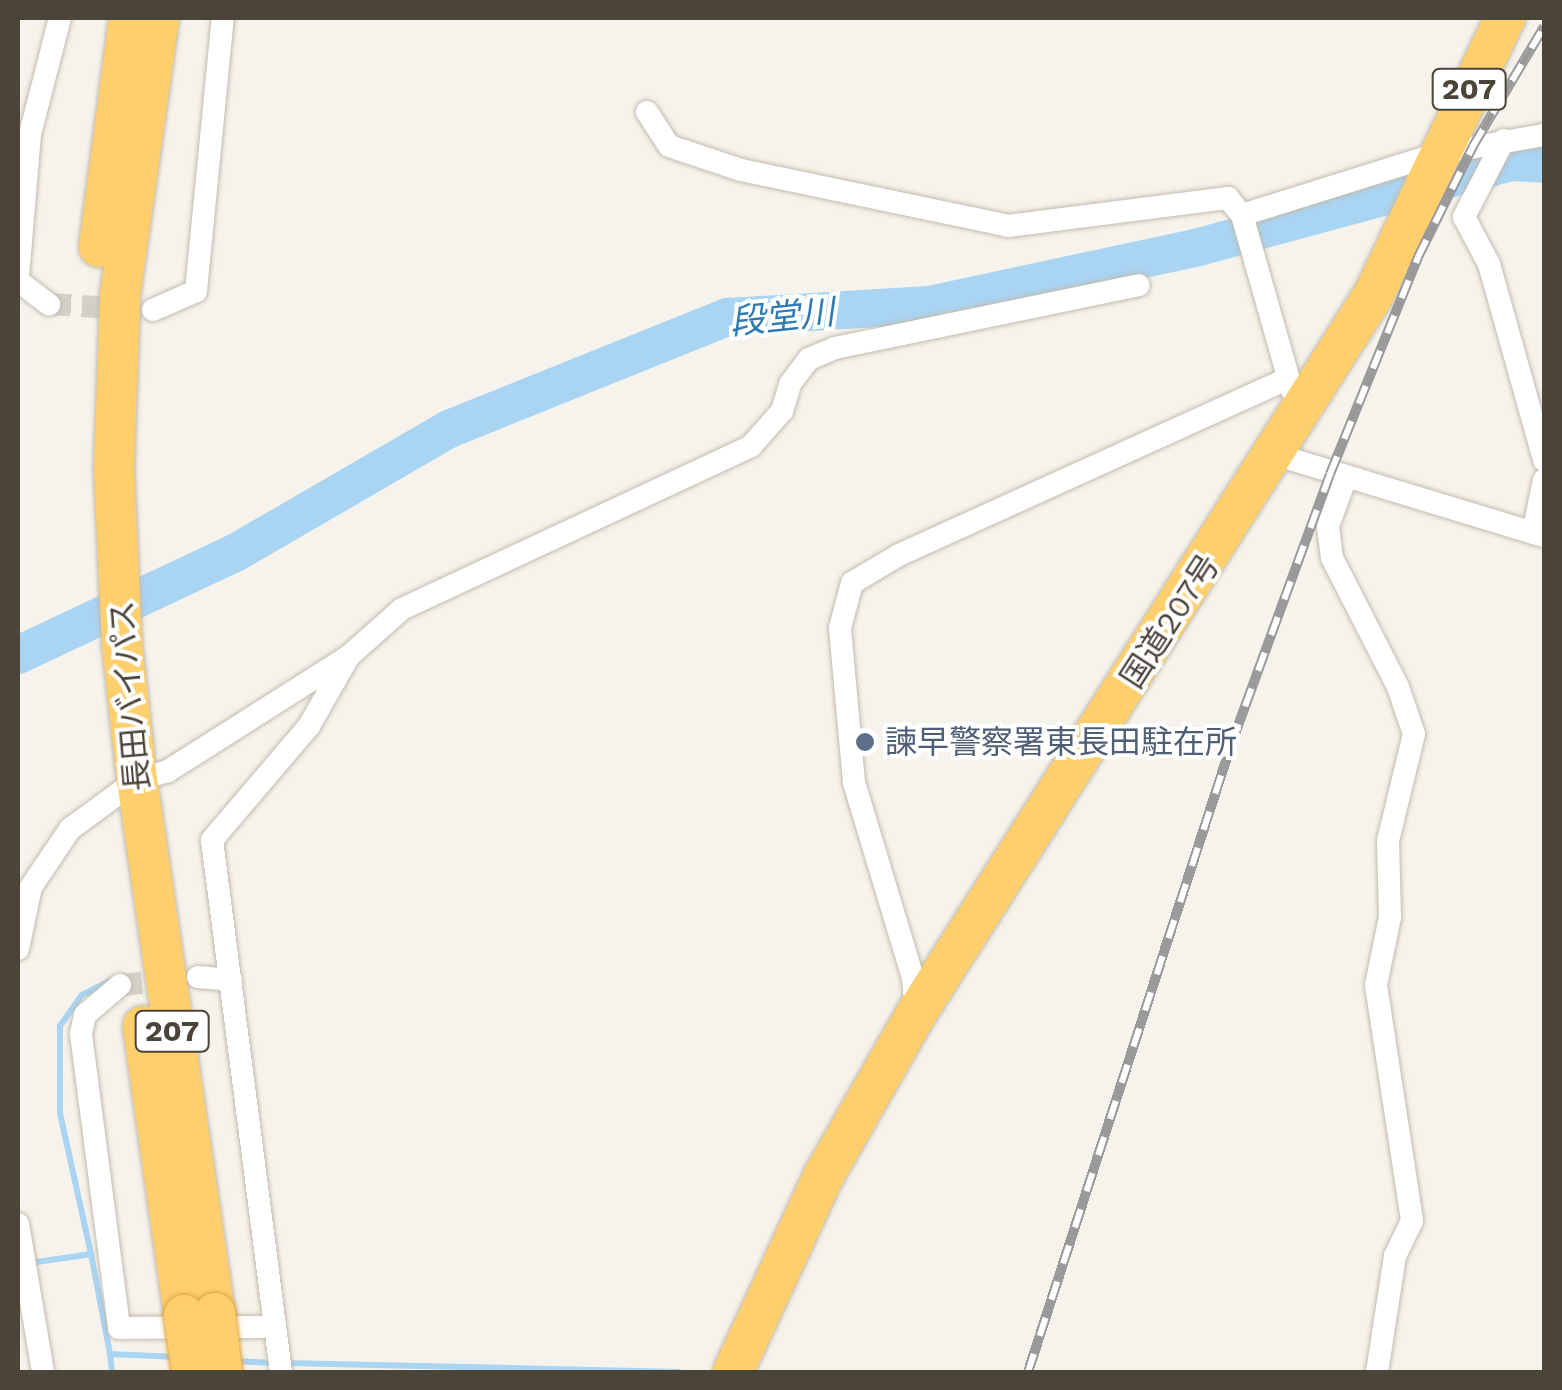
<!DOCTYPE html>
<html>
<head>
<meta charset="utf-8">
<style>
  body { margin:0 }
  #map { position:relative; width:1562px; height:1390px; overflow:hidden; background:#f6f3ec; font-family:"Work Sans","Noto Sans JP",sans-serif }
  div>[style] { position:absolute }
  .stream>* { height:6px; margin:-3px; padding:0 3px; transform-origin:3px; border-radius:3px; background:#a9d4f2 }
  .river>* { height:38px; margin:-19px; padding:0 19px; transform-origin:19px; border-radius:19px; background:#a9d4f2 }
  .street-tunnel>* { height:22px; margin-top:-11px; transform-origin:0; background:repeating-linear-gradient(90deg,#d4d0c8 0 22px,transparent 0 33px) }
  .roads { filter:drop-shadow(0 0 2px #c2bbae) drop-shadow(0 0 2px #c2bbae) }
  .street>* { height:22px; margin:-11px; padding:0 11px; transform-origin:11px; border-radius:11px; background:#fff }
  .highway>* { height:40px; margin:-20px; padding:0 20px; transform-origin:20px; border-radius:20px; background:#ffcf6e }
  .rail>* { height:10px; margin-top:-5px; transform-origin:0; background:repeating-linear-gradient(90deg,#fff 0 19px,#9a9a9a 0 38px); box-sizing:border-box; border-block:2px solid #9a9a9a }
  .bridges { filter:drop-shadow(0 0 2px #e0a43c) drop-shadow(0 0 2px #e0a43c) }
  .highway-bridge>* { height:40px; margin:-20px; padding:0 20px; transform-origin:20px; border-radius:20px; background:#ffcf6e }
  .dots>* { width:28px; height:28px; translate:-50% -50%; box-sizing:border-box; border:5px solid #fff; border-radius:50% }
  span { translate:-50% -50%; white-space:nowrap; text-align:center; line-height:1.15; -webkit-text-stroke:8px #fff; paint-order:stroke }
  .shield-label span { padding:2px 8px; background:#fff; border:2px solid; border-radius:8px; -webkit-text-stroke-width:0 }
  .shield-label { font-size:30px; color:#4b4439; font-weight:700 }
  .street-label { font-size:32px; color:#4b4439 }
  .service-label { font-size:32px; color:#4e5e75 }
  .left { translate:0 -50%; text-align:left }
  .water-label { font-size:35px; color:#2e7ab2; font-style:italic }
  .frame { position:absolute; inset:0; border:20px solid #4b4439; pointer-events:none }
</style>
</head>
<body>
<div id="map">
  <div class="stream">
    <div style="left:91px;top:1254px;width:144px;rotate:-102.4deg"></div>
    <div style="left:60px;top:1113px;width:87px;rotate:-90deg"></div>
    <div style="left:60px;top:1026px;width:38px;rotate:-55deg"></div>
    <div style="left:82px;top:995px;width:31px;rotate:-27deg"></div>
    <div style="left:30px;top:1263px;width:62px;rotate:-8.4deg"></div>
    <div style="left:91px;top:1254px;width:102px;rotate:79.2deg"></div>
    <div style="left:235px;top:1361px;width:38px;rotate:3deg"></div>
    <div style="left:285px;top:1363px;width:394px;rotate:1.3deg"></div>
    <div style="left:112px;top:1372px;width:18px;rotate:-96deg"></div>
    <div style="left:110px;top:1354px;width:68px;rotate:2.5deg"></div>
  </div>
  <div class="river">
    <div style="left:18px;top:655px;width:240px;rotate:-25.2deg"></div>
    <div style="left:235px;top:553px;width:247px;rotate:-30.1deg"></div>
    <div style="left:449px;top:429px;width:301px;rotate:-21.9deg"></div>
    <div style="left:728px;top:317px;width:201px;rotate:-3.4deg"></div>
    <div style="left:929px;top:305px;width:272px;rotate:-12.1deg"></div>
    <div style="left:1195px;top:248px;width:327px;rotate:-15.2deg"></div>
    <div style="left:1511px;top:162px;width:33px;rotate:3deg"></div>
  </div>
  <div class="street-tunnel">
    <div style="left:49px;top:304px;width:80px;rotate:3.6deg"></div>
    <div style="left:120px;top:985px;width:55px;rotate:-5.2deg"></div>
  </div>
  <div class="roads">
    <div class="street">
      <div style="left:647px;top:112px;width:40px;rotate:57.1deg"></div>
      <div style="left:669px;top:146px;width:76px;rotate:18.4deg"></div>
      <div style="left:741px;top:170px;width:273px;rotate:11.8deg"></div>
      <div style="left:1008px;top:226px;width:222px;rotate:-7.3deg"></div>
      <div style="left:1228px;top:198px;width:22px;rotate:51deg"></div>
      <div style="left:1242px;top:215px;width:183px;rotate:74.1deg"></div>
      <div style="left:1504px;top:140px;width:87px;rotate:117.5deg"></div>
      <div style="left:1464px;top:217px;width:53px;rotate:62deg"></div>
      <div style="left:1489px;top:264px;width:204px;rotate:74.3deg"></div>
      <div style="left:1242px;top:215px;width:204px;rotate:-17.4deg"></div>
      <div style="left:1437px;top:154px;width:109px;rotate:-10.1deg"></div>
      <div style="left:18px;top:277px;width:144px;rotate:-85.2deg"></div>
      <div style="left:30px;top:134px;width:120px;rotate:-75.5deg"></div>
      <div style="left:18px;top:281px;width:39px;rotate:37deg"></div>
      <div style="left:153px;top:310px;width:47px;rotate:-23.8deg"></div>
      <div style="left:196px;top:291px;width:274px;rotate:-84.4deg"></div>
      <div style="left:1277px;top:455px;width:279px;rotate:16.9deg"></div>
      <div style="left:1345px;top:480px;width:49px;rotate:110.3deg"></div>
      <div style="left:1328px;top:526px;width:32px;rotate:83deg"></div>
      <div style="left:1332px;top:558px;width:145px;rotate:62.9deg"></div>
      <div style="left:1398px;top:687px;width:50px;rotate:71.2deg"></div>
      <div style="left:1414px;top:734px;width:110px;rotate:103.7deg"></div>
      <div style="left:1388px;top:841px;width:76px;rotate:88.5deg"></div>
      <div style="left:1390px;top:917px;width:69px;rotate:101.6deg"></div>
      <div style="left:1376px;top:985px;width:239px;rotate:81.3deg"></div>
      <div style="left:1412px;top:1221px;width:39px;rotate:116deg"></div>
      <div style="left:1395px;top:1256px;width:117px;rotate:98.8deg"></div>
      <div style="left:1533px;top:533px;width:54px;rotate:-78.3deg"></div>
      <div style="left:18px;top:949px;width:63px;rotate:-78.2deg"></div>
      <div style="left:31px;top:887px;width:70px;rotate:-56.1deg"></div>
      <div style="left:70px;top:829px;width:83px;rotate:-36.2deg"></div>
      <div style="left:137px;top:780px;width:32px;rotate:-16deg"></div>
      <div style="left:168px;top:771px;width:211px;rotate:-32.4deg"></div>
      <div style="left:198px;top:977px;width:33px;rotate:5deg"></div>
      <div style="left:120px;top:985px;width:46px;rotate:139.4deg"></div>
      <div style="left:85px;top:1015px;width:19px;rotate:102deg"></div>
      <div style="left:81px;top:1034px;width:296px;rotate:82.6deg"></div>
      <div style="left:119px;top:1328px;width:155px;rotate:-0.4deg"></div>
      <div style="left:916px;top:1013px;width:35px;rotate:-95deg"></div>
      <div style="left:913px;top:978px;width:205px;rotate:-106.8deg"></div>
      <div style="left:854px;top:782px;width:155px;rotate:-95.2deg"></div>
      <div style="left:840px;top:628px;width:47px;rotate:-75.1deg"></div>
      <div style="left:852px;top:583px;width:55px;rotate:-30.8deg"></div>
      <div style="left:899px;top:555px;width:424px;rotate:-24.4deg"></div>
      <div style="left:18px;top:1224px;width:150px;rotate:80.4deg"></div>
      <div style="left:281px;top:1372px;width:536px;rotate:-97.39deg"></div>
      <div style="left:212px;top:840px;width:150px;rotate:-49.6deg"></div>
      <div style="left:309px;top:726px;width:81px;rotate:-60.3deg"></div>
      <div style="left:349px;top:656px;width:71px;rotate:-41.6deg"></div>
      <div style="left:402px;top:609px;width:385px;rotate:-25deg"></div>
      <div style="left:751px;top:446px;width:47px;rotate:-48.5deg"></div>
      <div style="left:782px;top:411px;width:28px;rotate:-73deg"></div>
      <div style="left:790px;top:384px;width:31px;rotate:-53deg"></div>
      <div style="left:809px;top:359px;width:28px;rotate:-23deg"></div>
      <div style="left:835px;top:348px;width:310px;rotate:-11.7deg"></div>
    </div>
    <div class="highway">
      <div style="left:159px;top:18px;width:282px;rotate:98deg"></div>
      <div style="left:120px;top:297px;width:172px;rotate:92deg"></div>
      <div style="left:114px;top:469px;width:174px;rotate:87.4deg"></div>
      <div style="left:122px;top:643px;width:138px;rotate:83.8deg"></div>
      <div style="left:137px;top:780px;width:539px;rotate:81.67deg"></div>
      <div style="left:99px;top:247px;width:231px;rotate:-82.5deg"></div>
      <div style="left:143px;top:1026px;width:292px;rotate:81.9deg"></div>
      <div style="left:733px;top:1372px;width:215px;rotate:-65.2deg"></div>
      <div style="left:823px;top:1177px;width:188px;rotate:-60.3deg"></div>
      <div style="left:916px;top:1014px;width:853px;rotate:-57.54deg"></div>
      <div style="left:1374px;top:294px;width:306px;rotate:-64.6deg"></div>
    </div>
  </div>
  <div class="rail">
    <div style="left:1028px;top:1372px;width:662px;rotate:-72.06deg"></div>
    <div style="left:1232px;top:742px;width:285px;rotate:-69.9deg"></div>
    <div style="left:1330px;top:474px;width:234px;rotate:-67.9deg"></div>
    <div style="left:1418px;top:257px;width:124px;rotate:-63.6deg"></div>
    <div style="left:1473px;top:146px;width:139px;rotate:-59.2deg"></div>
  </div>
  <div class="bridges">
    <div class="highway-bridge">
      <div style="left:215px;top:1313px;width:59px;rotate:83.2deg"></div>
      <div style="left:184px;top:1315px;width:58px;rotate:82deg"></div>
    </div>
  </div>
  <div class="dots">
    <div style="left:865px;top:742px;background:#5c6f8a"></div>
  </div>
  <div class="shield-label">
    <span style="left:1469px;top:89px">207</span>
    <span style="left:172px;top:1031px">207</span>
  </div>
  <div class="street-label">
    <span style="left:1170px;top:621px;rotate:-57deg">国道207号</span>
    <span style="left:130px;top:696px;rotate:-95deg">長田バイパス</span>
  </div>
  <div class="service-label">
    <span class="left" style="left:885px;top:742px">諫早警察署東長田駐在所</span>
  </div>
  <div class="water-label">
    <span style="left:782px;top:317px;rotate:-6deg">段堂川</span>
  </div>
  <div class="frame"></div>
</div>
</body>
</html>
